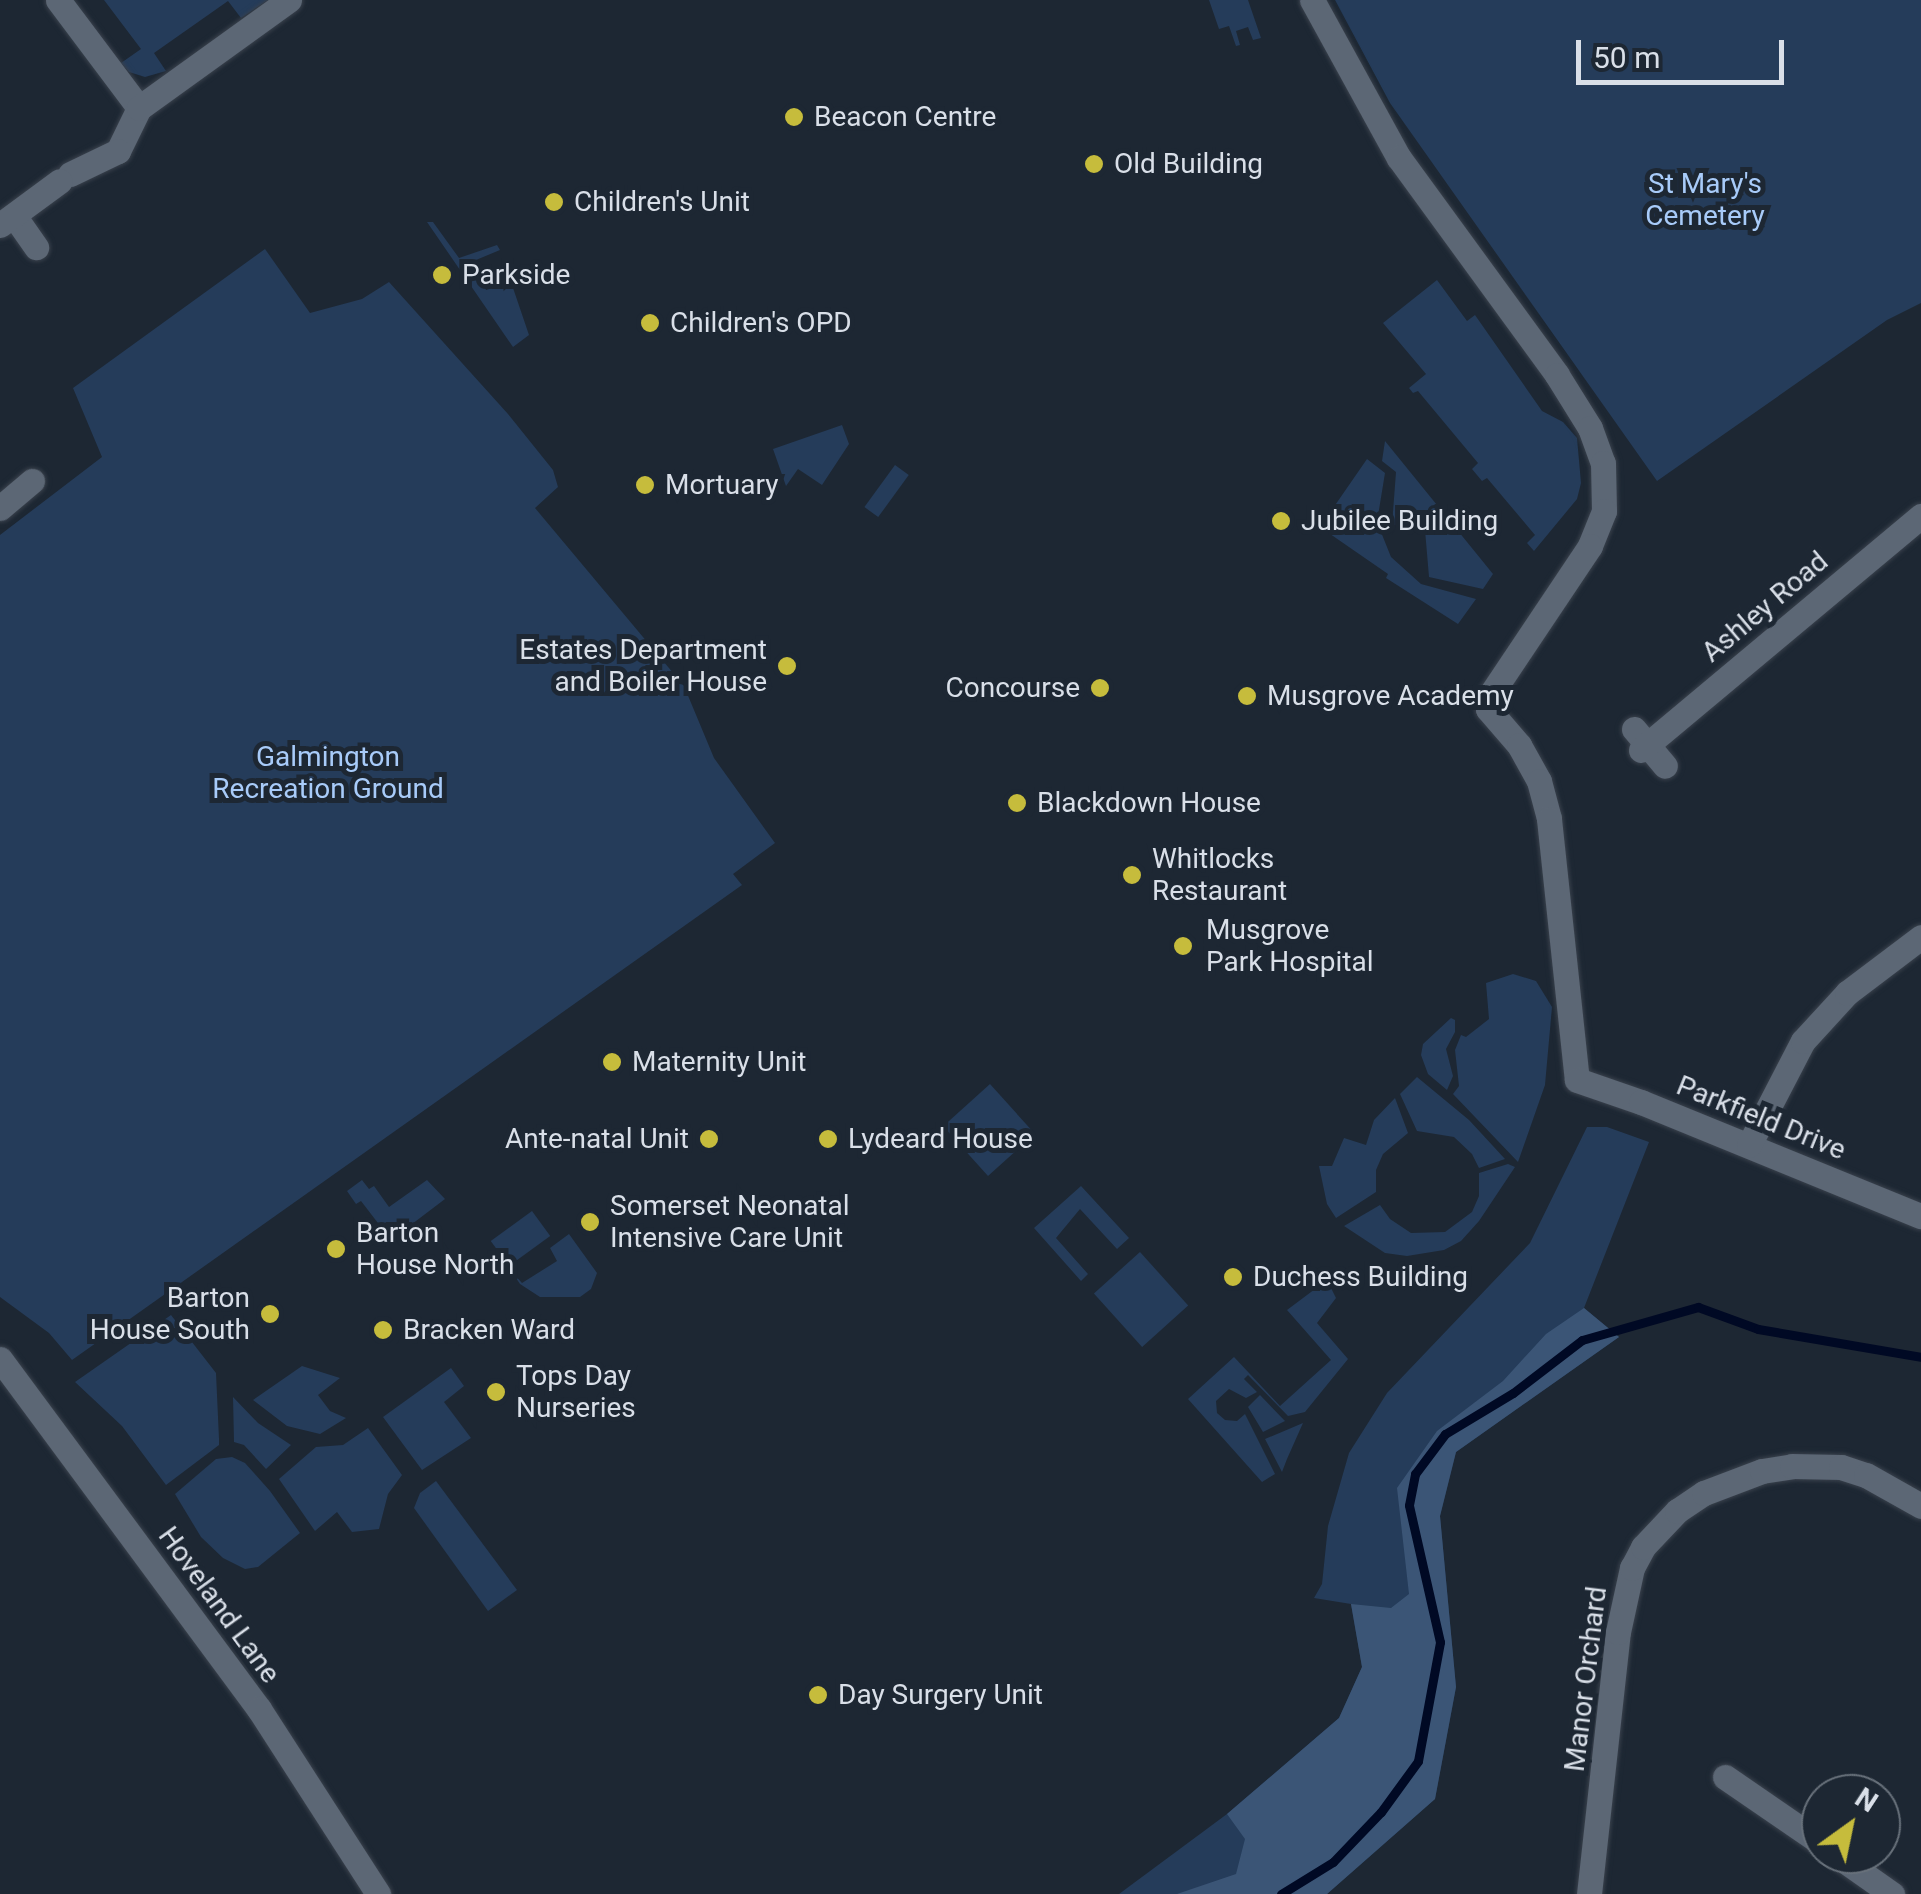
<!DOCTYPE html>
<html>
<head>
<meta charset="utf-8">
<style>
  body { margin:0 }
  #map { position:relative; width:1921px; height:1894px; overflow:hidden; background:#1d2733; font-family:Roboto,sans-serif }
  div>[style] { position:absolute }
  .green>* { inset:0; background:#253c5a; transform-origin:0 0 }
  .forest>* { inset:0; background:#3b5576 }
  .stream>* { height:9px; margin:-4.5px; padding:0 4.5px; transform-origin:4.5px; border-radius:4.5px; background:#000924 }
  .roads { filter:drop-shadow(0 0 2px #39414c) drop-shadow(0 0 2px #39414c) }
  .minor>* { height:25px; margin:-12.5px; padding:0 12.5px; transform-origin:12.5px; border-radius:12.5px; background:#5c6775 }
  .dots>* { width:28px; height:28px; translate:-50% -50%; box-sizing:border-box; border:5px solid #1d2733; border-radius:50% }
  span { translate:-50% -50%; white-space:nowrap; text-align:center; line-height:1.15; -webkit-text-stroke:10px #1d2733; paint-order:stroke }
  .poi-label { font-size:28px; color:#d9dfe8 }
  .left { translate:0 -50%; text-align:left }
  .right { translate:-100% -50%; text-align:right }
  .park-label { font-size:28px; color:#a8cbf9 }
  .street-label { font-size:28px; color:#d9dfe8 }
  .north { position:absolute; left:1801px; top:1774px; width:100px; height:100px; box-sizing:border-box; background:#1d2733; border:2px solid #68717b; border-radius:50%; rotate:33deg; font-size:28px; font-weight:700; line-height:40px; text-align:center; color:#d9dfe8 }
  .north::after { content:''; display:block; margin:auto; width:35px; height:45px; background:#c6bc3c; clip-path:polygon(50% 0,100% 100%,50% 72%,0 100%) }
  .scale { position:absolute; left:1576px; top:40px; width:208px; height:45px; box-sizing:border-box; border:5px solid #d9dfe8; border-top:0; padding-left:12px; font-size:30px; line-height:35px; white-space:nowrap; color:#d9dfe8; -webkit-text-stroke:8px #1d2733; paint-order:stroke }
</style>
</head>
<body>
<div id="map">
  <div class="green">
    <div style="clip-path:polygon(104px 0,268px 0,241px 18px,228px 1px,154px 53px,166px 71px,145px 77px,129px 72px,121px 63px,141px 49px)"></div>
    <div style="clip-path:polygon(1209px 0,1248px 0,1261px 38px,1253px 40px,1248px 27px,1236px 31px,1240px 45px,1236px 46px,1229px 26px,1219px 29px)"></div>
    <div style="clip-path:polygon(1335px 0,1921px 0,1921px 303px,1887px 320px,1657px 481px,1390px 103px)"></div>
    <div style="clip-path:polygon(427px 222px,433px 222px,459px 258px,497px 245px,500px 250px,476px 260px,486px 290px,511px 282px,529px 335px,513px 347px)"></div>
    <div style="clip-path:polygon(265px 249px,310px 313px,362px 299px,389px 282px,508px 414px,553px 470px,558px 487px,535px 508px,684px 686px,714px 758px,775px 843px,733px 874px,742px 885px,72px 1360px,49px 1333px,0 1297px,0 535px,102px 457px,73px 388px)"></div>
    <div style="clip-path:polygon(1437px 280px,1467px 321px,1475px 315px,1542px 411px,1563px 422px,1577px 438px,1581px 483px,1577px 499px,1534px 551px,1527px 543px,1535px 535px,1487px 478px,1482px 481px,1472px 469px,1478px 463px,1418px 391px,1413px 393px,1409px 388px,1426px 374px,1383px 323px)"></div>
    <div style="clip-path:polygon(842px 425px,849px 444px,822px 485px,798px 469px,786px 486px,773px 449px)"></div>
    <div style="clip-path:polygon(1385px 441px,1493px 574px,1483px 589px,1429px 577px,1425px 530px,1392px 525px,1396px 472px,1382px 461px)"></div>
    <div style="clip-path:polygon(1367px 459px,1385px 473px,1377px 522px,1391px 557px,1421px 584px,1476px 599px,1458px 624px,1386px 578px,1388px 574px,1320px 527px)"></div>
    <div style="left:895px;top:465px;width:17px;height:52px;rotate:36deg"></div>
    <div style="clip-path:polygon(1513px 974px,1536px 981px,1552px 1007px,1545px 1085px,1518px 1162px,1453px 1094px,1459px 1086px,1455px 1050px,1461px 1035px,1466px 1037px,1489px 1019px,1486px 983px)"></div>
    <div style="clip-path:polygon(1451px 1018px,1455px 1020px,1455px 1032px,1446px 1049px,1453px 1076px,1447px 1090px,1428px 1074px,1421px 1055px,1423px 1044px)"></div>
    <div style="clip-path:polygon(1417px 1077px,1469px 1120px,1505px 1159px,1479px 1168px,1472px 1154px,1454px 1137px,1417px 1131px,1400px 1094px)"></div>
    <div style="left:990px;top:1084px;width:67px;height:63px;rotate:48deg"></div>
    <div style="clip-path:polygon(1395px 1098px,1408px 1133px,1383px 1154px,1376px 1170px,1376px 1192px,1336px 1218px,1327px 1204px,1319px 1166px,1332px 1166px,1344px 1138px,1366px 1145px,1374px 1120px)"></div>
    <div style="clip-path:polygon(1587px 1127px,1607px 1127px,1649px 1142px,1584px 1308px,1619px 1337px,1456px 1452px,1440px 1516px,1456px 1687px,1435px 1799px,1327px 1894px,1119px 1894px,1227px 1814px,1339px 1718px,1362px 1667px,1351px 1604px,1314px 1598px,1322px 1584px,1328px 1526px,1349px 1453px,1387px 1393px,1530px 1243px)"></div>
    <div style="clip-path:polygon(1508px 1164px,1515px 1167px,1479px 1221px,1461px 1241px,1444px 1250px,1407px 1256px,1385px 1253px,1344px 1226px,1380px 1205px,1390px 1219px,1411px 1233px,1445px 1232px,1472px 1212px,1479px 1196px,1479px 1173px)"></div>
    <div style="clip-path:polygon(362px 1180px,369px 1189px,374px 1186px,389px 1207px,427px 1180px,445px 1199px,391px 1240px,361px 1201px,356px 1204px,347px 1191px)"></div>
    <div style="clip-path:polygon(1081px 1186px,1129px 1238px,1117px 1249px,1080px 1209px,1056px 1238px,1088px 1274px,1081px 1281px,1034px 1228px)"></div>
    <div style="left:532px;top:1211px;width:31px;height:51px;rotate:54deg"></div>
    <div style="clip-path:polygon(569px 1234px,597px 1273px,591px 1289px,580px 1297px,540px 1297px,520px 1284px,512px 1272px,522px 1283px,557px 1261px,550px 1248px)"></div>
    <div style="left:1140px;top:1252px;width:72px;height:62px;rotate:48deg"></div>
    <div style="clip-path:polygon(1327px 1280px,1336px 1298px,1317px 1323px,1348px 1359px,1305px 1412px,1288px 1416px,1248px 1375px,1244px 1379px,1257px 1392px,1246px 1398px,1229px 1389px,1216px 1401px,1217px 1413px,1225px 1420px,1237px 1421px,1245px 1414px,1275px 1474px,1262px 1482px,1188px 1399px,1234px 1357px,1280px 1406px,1331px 1360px,1287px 1310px)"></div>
    <div style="clip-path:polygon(171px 1315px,216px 1373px,219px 1439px,219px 1445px,166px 1485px,122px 1426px,75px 1382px)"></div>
    <div style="clip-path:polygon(302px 1366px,340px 1378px,318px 1395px,330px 1411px,346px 1418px,320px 1434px,287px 1426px,253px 1400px)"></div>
    <div style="clip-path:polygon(451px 1368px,464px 1386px,444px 1402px,471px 1438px,422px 1470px,383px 1417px)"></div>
    <div style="clip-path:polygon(1260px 1395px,1285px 1421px,1263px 1432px,1248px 1407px)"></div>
    <div style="clip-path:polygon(233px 1397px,258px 1423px,291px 1445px,266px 1469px,244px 1445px,234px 1442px)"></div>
    <div style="clip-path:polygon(1303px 1423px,1287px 1459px,1282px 1472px,1265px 1439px)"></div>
    <div style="clip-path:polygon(368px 1428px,402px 1475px,388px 1494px,379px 1529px,352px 1532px,337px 1512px,315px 1531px,279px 1479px,316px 1447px,343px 1445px)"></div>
    <div style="clip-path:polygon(232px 1457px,245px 1463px,270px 1491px,300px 1533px,258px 1567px,245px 1569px,223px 1558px,201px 1537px,175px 1494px,216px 1459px)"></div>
    <div style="clip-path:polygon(436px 1481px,517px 1590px,488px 1611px,414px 1508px,420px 1493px)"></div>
  </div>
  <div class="forest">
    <div style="clip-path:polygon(1584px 1308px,1619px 1337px,1456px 1452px,1440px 1516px,1456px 1687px,1435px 1799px,1327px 1894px,1177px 1894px,1236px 1874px,1245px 1839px,1227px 1814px,1339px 1718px,1362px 1667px,1351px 1604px,1391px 1608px,1409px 1594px,1397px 1488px,1437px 1431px,1503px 1381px,1546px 1334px)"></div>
  </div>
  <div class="stream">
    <div style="left:1281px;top:1894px;width:61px;rotate:-31.6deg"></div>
    <div style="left:1333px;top:1862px;width:69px;rotate:-46.2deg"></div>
    <div style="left:1381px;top:1812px;width:63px;rotate:-54deg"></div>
    <div style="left:1418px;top:1761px;width:121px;rotate:-79.5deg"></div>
    <div style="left:1440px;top:1642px;width:140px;rotate:-102.8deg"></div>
    <div style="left:1409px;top:1505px;width:32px;rotate:-79deg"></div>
    <div style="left:1415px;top:1474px;width:50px;rotate:-53.1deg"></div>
    <div style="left:1445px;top:1434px;width:79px;rotate:-31.1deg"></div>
    <div style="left:1513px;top:1393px;width:87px;rotate:-37.5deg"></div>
    <div style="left:1582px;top:1340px;width:121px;rotate:-15.9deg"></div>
    <div style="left:1698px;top:1307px;width:64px;rotate:20.1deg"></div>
    <div style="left:1758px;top:1329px;width:165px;rotate:9.7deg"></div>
  </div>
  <div class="roads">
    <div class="minor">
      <div style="left:58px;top:0;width:135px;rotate:53.1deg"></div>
      <div style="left:139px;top:108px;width:48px;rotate:116deg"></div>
      <div style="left:118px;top:151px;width:53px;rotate:154.4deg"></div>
      <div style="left:1312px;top:0;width:180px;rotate:61.2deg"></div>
      <div style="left:1399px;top:158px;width:268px;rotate:53.9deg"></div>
      <div style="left:1557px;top:375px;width:62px;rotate:58.1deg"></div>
      <div style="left:1590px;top:428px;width:37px;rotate:70deg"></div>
      <div style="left:1603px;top:463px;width:48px;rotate:88.8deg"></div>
      <div style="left:1604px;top:511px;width:38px;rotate:112deg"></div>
      <div style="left:1590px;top:546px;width:182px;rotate:123.8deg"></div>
      <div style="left:1489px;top:697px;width:12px;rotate:95deg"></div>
      <div style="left:1488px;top:709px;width:48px;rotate:49.3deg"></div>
      <div style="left:1519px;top:745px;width:41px;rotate:60.9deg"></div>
      <div style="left:1539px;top:781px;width:39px;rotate:75deg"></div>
      <div style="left:1549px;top:819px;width:262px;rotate:83.9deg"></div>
      <div style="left:1577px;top:1080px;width:68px;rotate:19deg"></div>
      <div style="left:1641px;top:1102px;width:302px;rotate:22.2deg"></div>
      <div style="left:139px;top:108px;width:185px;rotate:-35.8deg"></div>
      <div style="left:15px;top:217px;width:37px;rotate:55deg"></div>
      <div style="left:0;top:225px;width:74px;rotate:-36.3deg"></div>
      <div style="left:0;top:508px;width:42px;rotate:-40.2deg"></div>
      <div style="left:1634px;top:729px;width:48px;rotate:50deg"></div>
      <div style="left:1641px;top:750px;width:365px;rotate:-39.9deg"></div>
      <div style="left:1749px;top:1145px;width:117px;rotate:-62.6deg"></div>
      <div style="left:1803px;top:1041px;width:65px;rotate:-47.5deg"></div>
      <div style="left:1847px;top:993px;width:93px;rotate:-37.1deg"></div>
      <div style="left:0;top:1359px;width:435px;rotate:53.5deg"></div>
      <div style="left:259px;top:1709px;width:220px;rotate:57.2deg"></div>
      <div style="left:1725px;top:1777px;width:116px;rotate:34.5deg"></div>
      <div style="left:1835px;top:1854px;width:70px;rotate:35.1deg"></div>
      <div style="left:1589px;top:1894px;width:264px;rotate:-83.7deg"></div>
      <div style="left:1618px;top:1632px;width:66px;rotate:-77.7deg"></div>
      <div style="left:1632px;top:1568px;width:24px;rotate:-62deg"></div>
      <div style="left:1643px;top:1547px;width:50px;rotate:-46.6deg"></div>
      <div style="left:1677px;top:1511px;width:32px;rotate:-34deg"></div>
      <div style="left:1704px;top:1493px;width:62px;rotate:-20.8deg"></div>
      <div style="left:1762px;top:1471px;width:30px;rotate:-9deg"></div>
      <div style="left:1792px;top:1466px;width:49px;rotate:1.2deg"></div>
      <div style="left:1841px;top:1467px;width:26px;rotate:18deg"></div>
      <div style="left:1866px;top:1475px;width:63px;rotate:29.4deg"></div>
    </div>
  </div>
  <div class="dots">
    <div style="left:794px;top:117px;background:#c6bc3c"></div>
    <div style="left:1094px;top:164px;background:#c6bc3c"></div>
    <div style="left:554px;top:202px;background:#c6bc3c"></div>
    <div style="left:442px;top:275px;background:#c6bc3c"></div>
    <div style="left:650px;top:323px;background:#c6bc3c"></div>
    <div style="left:645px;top:485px;background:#c6bc3c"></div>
    <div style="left:1281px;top:521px;background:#c6bc3c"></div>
    <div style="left:787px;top:666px;background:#c6bc3c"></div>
    <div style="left:1100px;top:688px;background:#c6bc3c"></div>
    <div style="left:1247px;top:696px;background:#c6bc3c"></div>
    <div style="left:1017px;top:803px;background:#c6bc3c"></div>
    <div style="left:1132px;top:875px;background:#c6bc3c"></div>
    <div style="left:1183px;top:946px;background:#c6bc3c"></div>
    <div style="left:612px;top:1062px;background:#c6bc3c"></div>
    <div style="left:709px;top:1139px;background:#c6bc3c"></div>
    <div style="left:828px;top:1139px;background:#c6bc3c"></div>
    <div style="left:590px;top:1222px;background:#c6bc3c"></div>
    <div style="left:336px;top:1249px;background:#c6bc3c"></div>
    <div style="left:1233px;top:1277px;background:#c6bc3c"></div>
    <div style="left:270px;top:1314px;background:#c6bc3c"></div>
    <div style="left:383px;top:1330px;background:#c6bc3c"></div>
    <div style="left:496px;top:1392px;background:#c6bc3c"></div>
    <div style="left:818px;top:1695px;background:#c6bc3c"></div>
  </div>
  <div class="poi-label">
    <span class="left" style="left:814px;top:117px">Beacon Centre</span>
    <span class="left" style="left:1114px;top:164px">Old Building</span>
    <span class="left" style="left:574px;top:202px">Children's Unit</span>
    <span class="left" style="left:462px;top:275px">Parkside</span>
    <span class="left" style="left:670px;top:323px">Children's OPD</span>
    <span class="left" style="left:665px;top:485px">Mortuary</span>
    <span class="left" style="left:1301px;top:521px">Jubilee Building</span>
    <span class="right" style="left:767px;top:666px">Estates Department<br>and Boiler House</span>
    <span class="right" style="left:1080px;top:688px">Concourse</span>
    <span class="left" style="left:1267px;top:696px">Musgrove Academy</span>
    <span class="left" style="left:1037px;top:803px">Blackdown House</span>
    <span class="left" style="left:1152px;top:875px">Whitlocks<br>Restaurant</span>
    <span class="left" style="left:1206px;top:946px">Musgrove<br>Park Hospital</span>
    <span class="left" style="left:632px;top:1062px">Maternity Unit</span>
    <span class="right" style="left:689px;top:1139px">Ante-natal Unit</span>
    <span class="left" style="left:848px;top:1139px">Lydeard House</span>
    <span class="left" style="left:610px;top:1222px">Somerset Neonatal<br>Intensive Care Unit</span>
    <span class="left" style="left:356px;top:1249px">Barton<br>House North</span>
    <span class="left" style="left:1253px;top:1277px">Duchess Building</span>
    <span class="right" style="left:250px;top:1314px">Barton<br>House South</span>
    <span class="left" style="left:403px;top:1330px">Bracken Ward</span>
    <span class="left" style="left:516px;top:1392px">Tops Day<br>Nurseries</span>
    <span class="left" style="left:838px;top:1695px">Day Surgery Unit</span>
  </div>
  <div class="park-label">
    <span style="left:1705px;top:200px">St Mary's<br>Cemetery</span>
    <span style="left:328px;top:773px">Galmington<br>Recreation Ground</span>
  </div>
  <div class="street-label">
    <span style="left:1765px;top:607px;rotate:-40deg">Ashley Road</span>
    <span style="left:1761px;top:1118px;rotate:22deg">Parkfield Drive</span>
    <span style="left:219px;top:1605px;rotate:54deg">Hoveland Lane</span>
    <span style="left:1586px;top:1679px;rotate:-83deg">Manor Orchard</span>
  </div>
  <div class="north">N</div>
  <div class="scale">50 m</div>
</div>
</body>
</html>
